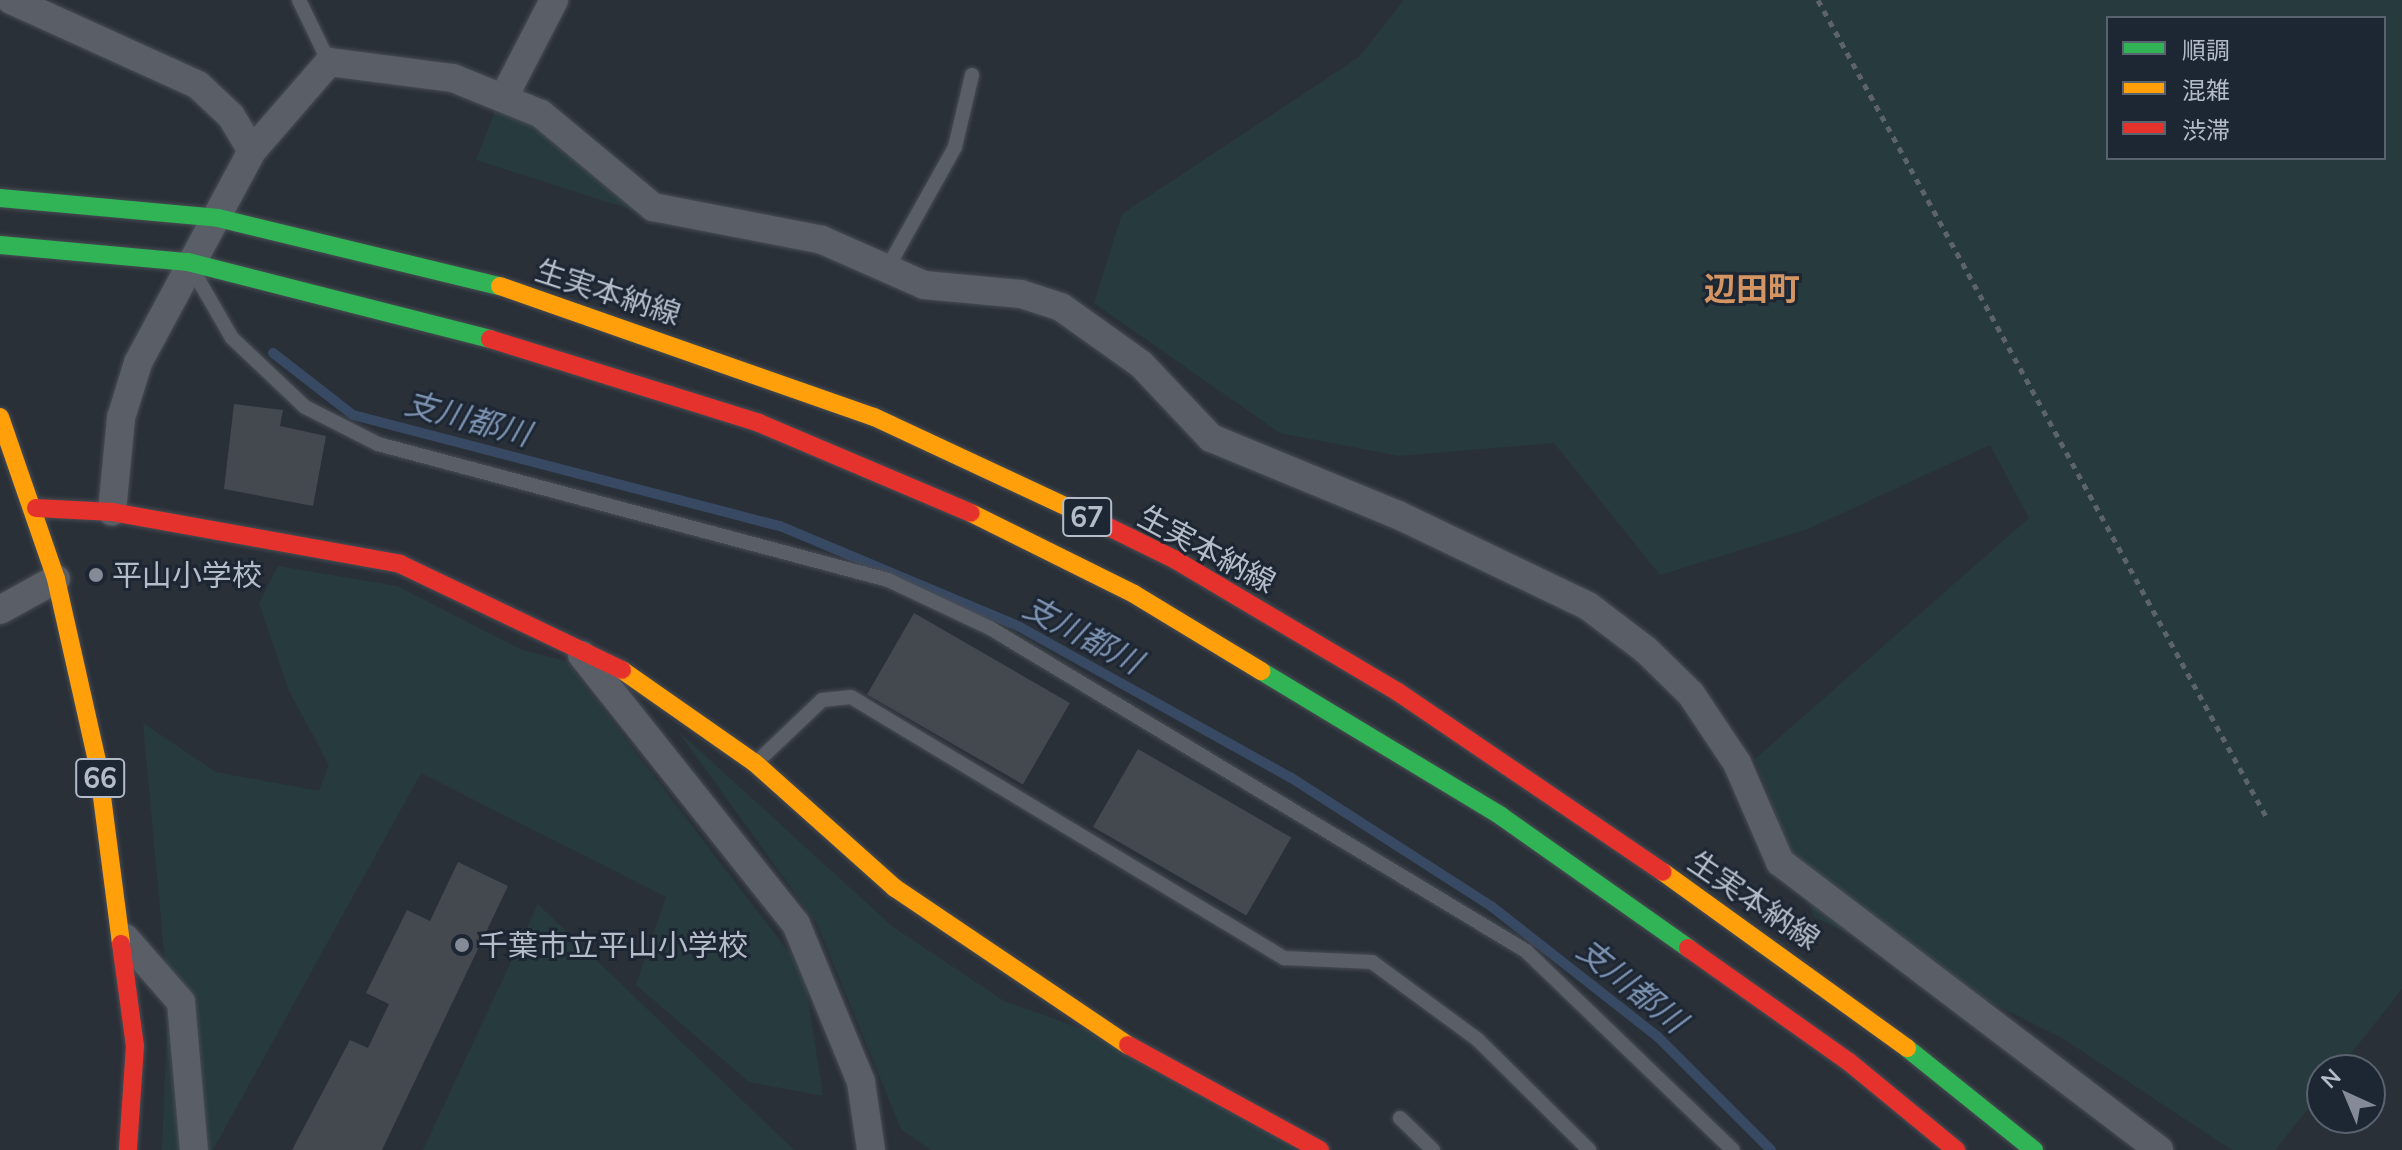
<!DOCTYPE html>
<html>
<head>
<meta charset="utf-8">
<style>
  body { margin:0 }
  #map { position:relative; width:2402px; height:1150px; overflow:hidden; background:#2a3038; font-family:Mulish,"Noto Sans JP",sans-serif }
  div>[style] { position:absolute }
  .green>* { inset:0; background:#273a3e }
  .stream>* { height:10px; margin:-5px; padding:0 5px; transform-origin:5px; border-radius:5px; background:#384963 }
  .building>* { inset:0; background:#444950; transform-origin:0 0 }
  .path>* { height:5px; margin-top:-2.5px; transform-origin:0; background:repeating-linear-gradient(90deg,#5d636a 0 6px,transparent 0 12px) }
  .roads { filter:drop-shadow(0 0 2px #484c53) drop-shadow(0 0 2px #484c53) }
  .lane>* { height:14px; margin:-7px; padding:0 7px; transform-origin:7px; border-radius:7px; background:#5a5e66 }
  .street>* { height:28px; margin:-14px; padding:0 14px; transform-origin:14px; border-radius:14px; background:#5a5e66 }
  .fast>* { height:18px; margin:-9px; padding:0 9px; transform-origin:9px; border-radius:9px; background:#30b455 }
  .slow>* { height:18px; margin:-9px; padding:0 9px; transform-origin:9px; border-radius:9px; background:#ff9f0a }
  .jam>* { height:18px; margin:-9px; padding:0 9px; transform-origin:9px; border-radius:9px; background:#e5322d }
  .dots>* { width:22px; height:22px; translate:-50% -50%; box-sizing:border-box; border:4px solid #1d2633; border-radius:50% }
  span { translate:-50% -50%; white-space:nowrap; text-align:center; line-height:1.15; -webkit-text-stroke:6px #1d2633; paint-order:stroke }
  .shield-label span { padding:2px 6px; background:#1d2633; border:2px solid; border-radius:6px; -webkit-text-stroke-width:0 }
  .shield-label { font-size:28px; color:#b4bcc9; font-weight:700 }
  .street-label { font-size:30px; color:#b4bcc9 }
  .poi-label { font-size:30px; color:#b4bcc9 }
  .left { translate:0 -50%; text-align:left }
  .neighbourhood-label { font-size:32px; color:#d59563; font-weight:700 }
  .water-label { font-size:32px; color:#7c92b1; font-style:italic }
  .legend { position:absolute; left:2106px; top:16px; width:280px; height:144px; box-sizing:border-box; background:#1d2633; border:2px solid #59626f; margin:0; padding:10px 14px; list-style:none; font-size:24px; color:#b4bcc9 }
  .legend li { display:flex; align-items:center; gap:16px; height:40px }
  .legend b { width:40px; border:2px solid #59626f }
  .north { position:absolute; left:2306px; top:1054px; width:80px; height:80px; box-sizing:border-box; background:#1d2633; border:2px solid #59626f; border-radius:50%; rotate:316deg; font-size:22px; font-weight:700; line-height:32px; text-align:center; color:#b4bcc9 }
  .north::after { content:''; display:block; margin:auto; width:28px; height:36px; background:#848b96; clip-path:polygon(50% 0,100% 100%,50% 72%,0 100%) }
</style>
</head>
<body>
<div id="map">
  <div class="green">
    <div style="clip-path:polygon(evenodd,1404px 0,2402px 0,2402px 989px,2338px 1070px,2322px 1070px,2322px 1091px,2275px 1150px,2232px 1150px,2059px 1036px,1814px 917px,1755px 759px,2029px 518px,1990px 445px,1808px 529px,1660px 575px,1554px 443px,1399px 456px,1280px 433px,1094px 303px,1122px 214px,1359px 57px,1404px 0,2108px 18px,2384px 18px,2384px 158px,2108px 158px,2108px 18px)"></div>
    <div style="clip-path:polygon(498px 104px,527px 116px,642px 213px,476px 160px)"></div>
    <div style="clip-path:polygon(278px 566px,397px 586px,522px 650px,566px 661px,804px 972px,823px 1096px,749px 1082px,636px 985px,666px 897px,421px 773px,213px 1150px,162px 1150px,168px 996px,143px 723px,216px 772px,319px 791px,329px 765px,289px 691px,259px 603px)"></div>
    <div style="clip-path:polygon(678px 731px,892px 926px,1004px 1001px,1162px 1057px,1298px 1150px,931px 1150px,901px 1129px,817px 924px)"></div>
    <div style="clip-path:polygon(538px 904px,794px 1150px,423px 1150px)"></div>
  </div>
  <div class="stream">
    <div style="left:273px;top:353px;width:101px;rotate:37.8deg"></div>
    <div style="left:353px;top:415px;width:441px;rotate:14.6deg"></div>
    <div style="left:780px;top:526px;width:260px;rotate:22.8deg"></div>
    <div style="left:1020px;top:627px;width:309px;rotate:29.1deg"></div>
    <div style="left:1290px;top:777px;width:239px;rotate:32.7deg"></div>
    <div style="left:1491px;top:906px;width:211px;rotate:38.1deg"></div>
    <div style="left:1657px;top:1036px;width:161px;rotate:45deg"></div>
  </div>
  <div class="building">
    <div style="clip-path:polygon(234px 404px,283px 410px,280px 426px,326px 436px,313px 506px,224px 489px)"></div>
    <div style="left:914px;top:613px;width:180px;height:94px;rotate:30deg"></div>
    <div style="left:1138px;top:749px;width:177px;height:90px;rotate:30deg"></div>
    <div style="clip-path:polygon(458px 862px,508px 886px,382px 1150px,292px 1150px,350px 1040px,368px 1048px,389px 1004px,366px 993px,407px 910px,430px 921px)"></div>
  </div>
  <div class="path">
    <div style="left:1818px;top:0;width:935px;rotate:61.24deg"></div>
  </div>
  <div class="roads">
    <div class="lane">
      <div style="left:299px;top:0;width:69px;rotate:64.2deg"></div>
      <div style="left:888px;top:267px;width:137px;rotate:-60.8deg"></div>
      <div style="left:955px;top:147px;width:74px;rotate:-76.7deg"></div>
      <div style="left:194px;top:272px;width:76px;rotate:60.1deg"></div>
      <div style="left:232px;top:338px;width:100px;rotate:43.4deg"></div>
      <div style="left:305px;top:407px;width:82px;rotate:26.9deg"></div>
      <div style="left:378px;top:444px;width:528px;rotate:14.93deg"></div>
      <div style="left:888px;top:580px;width:113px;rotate:25.2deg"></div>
      <div style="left:990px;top:628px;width:626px;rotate:31.07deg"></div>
      <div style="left:1526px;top:951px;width:287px;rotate:43.9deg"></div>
      <div style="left:758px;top:761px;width:88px;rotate:-43.6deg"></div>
      <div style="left:822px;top:700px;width:29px;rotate:-6deg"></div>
      <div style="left:851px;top:697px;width:506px;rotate:31.08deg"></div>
      <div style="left:1284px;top:958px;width:88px;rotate:2.6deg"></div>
      <div style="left:1372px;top:962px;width:130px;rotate:36.3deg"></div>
      <div style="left:1477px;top:1039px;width:158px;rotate:44.7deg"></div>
      <div style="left:1400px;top:1118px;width:46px;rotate:44.1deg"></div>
    </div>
    <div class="street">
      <div style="left:11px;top:0;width:205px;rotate:24.4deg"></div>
      <div style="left:198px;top:85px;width:45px;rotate:43.2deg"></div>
      <div style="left:231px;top:116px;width:41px;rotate:59deg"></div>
      <div style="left:252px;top:151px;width:241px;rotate:118.3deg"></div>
      <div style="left:138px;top:363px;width:58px;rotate:107.2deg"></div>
      <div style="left:121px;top:418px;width:94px;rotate:95.5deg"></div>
      <div style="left:505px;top:95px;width:107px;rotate:-62.7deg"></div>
      <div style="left:252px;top:151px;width:118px;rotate:-49.1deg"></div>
      <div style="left:329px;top:62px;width:125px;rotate:7.4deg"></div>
      <div style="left:453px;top:78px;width:95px;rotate:22.2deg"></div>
      <div style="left:541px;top:114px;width:146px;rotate:39.7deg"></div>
      <div style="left:653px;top:207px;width:172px;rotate:11deg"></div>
      <div style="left:822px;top:240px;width:111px;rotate:23.8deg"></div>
      <div style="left:924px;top:285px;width:97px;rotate:5.3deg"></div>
      <div style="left:1021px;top:294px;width:42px;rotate:18deg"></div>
      <div style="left:1061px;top:307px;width:98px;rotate:35.5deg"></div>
      <div style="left:1141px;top:364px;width:102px;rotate:46.6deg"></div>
      <div style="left:1211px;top:438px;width:202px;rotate:22.4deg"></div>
      <div style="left:1398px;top:515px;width:211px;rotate:25.6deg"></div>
      <div style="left:1588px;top:606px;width:73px;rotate:37.2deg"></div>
      <div style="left:1646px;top:650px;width:63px;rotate:44.4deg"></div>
      <div style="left:1691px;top:694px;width:83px;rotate:56.3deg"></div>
      <div style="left:1737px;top:763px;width:108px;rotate:66.5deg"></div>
      <div style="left:1780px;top:862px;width:476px;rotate:37.2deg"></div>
      <div style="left:0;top:610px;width:64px;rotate:-29deg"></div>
      <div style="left:582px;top:655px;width:344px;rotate:51.5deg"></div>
      <div style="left:796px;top:924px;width:171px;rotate:67.6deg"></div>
      <div style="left:861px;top:1082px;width:69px;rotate:81.6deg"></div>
      <div style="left:125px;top:938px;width:85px;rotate:48.8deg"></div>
      <div style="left:181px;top:1002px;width:149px;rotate:85deg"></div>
    </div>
    <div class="fast">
      <div style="left:0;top:198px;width:219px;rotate:5.2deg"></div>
      <div style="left:218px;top:218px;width:290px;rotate:13.6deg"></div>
      <div style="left:0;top:245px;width:189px;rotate:5.2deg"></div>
      <div style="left:188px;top:262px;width:312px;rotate:14.3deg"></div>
      <div style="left:1261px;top:671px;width:280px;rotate:31.1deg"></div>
      <div style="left:1501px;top:816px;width:229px;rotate:35.2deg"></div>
      <div style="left:1907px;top:1048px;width:163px;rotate:38.8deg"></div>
    </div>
    <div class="slow">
      <div style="left:500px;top:286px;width:396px;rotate:19.3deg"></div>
      <div style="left:874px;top:417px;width:225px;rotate:25deg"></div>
      <div style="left:0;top:417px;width:171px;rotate:70.9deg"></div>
      <div style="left:56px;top:579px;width:192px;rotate:77.3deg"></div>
      <div style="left:98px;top:766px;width:179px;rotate:82.6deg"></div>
      <div style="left:971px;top:513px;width:182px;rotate:26.4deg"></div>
      <div style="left:1134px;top:594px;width:149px;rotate:31.2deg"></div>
      <div style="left:622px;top:670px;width:162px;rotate:35deg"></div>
      <div style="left:755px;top:763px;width:188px;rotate:41.8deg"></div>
      <div style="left:895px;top:888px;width:281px;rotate:34deg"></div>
      <div style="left:1663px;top:872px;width:301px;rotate:35.8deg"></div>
    </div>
    <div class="jam">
      <div style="left:490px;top:339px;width:282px;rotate:17.3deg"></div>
      <div style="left:759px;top:423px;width:230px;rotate:23deg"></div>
      <div style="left:36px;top:508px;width:76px;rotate:3deg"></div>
      <div style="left:112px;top:512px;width:293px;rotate:10.2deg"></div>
      <div style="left:400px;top:564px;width:246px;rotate:25.5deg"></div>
      <div style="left:1078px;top:512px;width:107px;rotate:26.1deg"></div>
      <div style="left:1174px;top:559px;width:261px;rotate:30.7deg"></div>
      <div style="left:1398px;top:692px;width:320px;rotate:34.2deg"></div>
      <div style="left:121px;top:944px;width:103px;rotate:82.2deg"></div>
      <div style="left:135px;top:1046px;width:104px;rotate:93.9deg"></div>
      <div style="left:1688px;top:948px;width:197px;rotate:35.3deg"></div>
      <div style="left:1849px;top:1062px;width:139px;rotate:39.4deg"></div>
      <div style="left:1128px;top:1045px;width:219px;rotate:28.7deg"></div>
    </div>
  </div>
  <div class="dots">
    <div style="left:96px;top:575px;background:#848b96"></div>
    <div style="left:462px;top:945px;background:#848b96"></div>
  </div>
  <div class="shield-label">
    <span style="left:1087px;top:517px">67</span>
    <span style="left:100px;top:778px">66</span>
  </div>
  <div class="street-label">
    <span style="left:608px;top:292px;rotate:18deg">生実本納線</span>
    <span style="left:1207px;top:549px;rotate:28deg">生実本納線</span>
    <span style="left:1754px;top:900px;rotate:34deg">生実本納線</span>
  </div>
  <div class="poi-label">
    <span class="left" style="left:112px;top:575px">平山小学校</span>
    <span class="left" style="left:478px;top:945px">千葉市立平山小学校</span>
  </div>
  <div class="neighbourhood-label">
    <span style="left:1752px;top:288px">辺田町</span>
  </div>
  <div class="water-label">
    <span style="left:468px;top:418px;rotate:15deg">支川都川</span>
    <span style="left:1083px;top:634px;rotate:28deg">支川都川</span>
    <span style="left:1632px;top:985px;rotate:39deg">支川都川</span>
  </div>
  <ul class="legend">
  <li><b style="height:10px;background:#30b455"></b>順調</li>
  <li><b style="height:10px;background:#ff9f0a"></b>混雑</li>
  <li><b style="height:10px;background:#e5322d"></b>渋滞</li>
  </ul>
  <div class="north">N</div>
</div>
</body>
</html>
